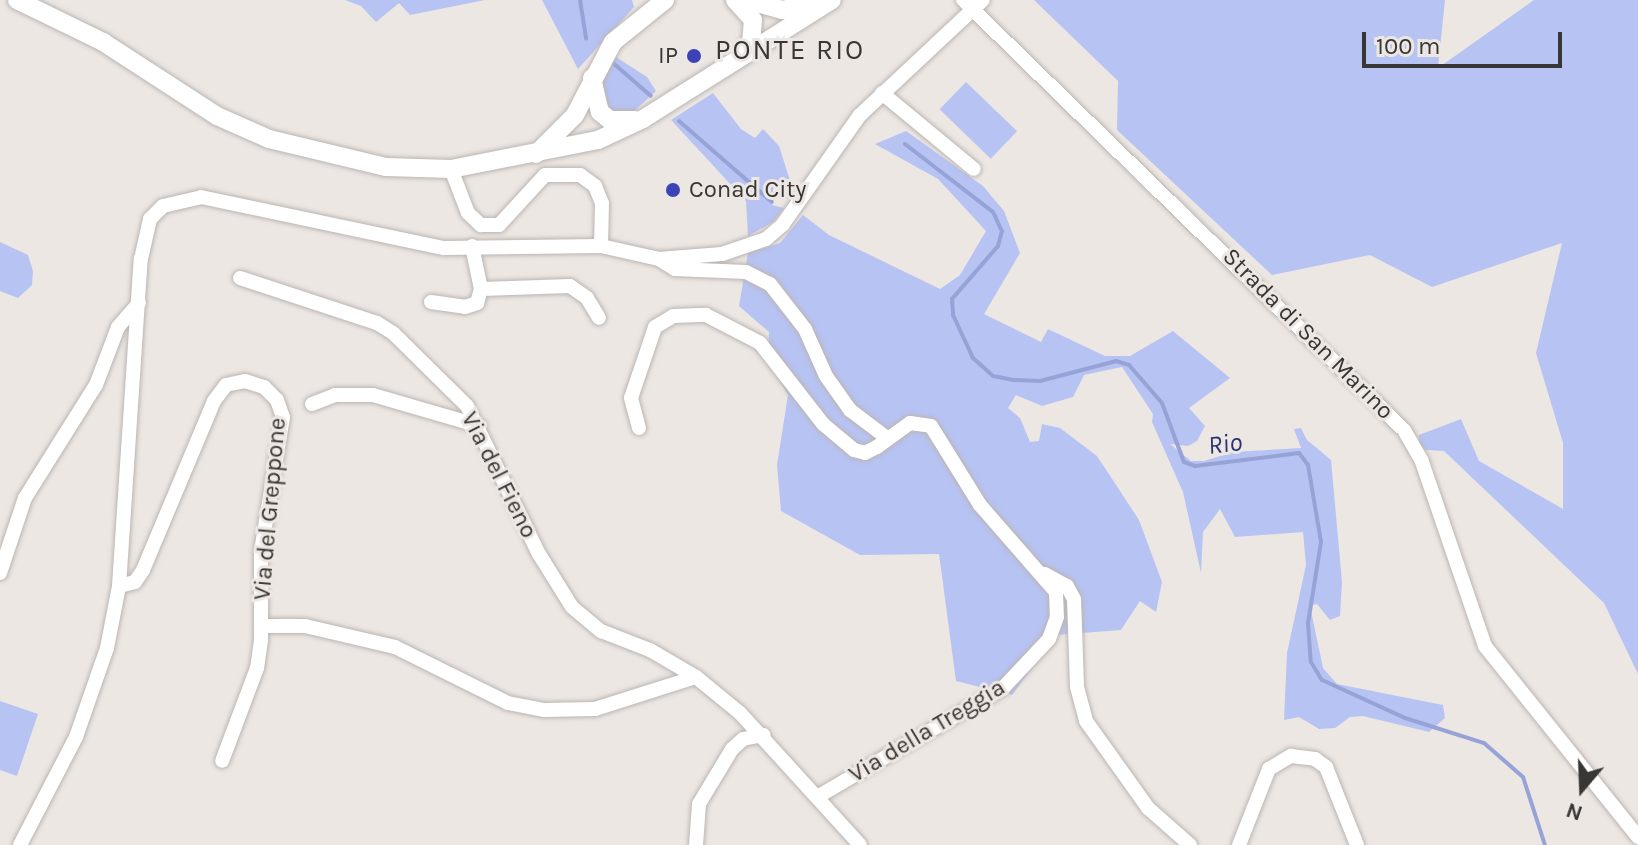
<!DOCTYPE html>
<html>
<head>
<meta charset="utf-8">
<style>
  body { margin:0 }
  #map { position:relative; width:1638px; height:845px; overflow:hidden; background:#ede7e3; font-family:Karla,sans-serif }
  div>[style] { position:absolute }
  .green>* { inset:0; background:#b7c3f3; transform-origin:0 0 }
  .stream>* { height:4px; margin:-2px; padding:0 2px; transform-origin:2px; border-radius:2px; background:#96a3d7 }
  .roads { filter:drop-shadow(0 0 2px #bbb5b2) drop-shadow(0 0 2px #bbb5b2) }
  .minor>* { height:14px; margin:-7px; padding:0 7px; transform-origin:7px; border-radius:7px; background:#fff }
  .major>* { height:18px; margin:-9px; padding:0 9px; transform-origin:9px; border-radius:9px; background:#fff }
  .dots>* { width:22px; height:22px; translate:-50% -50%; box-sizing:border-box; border:4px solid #ede7e3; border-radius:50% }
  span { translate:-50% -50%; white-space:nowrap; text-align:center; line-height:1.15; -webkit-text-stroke:6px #ede7e3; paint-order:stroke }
  .poi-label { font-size:24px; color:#393735 }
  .right { translate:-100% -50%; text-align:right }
  .left { translate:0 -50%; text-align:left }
  .street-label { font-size:24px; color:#393735 }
  .water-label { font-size:26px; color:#2b3372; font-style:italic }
  .quarter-label { font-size:28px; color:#393735; letter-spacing:2px }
  .north { position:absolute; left:1542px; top:749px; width:80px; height:80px; -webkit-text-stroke:6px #ede7e3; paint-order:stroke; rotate:199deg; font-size:22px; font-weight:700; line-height:32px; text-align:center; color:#393735 }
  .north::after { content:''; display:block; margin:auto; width:28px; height:36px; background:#393735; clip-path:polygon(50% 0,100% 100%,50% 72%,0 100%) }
  .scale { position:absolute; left:1362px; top:32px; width:200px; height:36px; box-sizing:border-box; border:4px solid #393735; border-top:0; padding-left:10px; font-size:24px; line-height:28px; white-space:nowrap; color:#393735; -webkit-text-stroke:6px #ede7e3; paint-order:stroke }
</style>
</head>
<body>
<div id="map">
  <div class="green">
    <div style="clip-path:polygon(345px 0,485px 0,410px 15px,399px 3px,376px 22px,361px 6px)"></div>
    <div style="clip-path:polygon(542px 0,632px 0,634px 7px,578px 69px)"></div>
    <div style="clip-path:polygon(1034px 0,1445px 0,1438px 68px,1534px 0,1638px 0,1638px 674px,1604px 603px,1444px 451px,1425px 450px,1419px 443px,1419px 435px,1461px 419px,1479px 461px,1563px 509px,1563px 443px,1536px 353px,1562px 243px,1432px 287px,1370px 255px,1272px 275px,1117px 130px,1118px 81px)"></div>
    <div style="clip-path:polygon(616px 57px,647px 77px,656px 91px,631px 114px,609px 114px,598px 89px)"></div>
    <div style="left:966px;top:82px;width:71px;height:38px;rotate:44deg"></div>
    <div style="clip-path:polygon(713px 93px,741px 129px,755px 138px,763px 129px,779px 146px,794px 193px,789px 199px,774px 197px,772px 205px,784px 208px,773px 222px,748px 236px,746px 201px,671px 120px)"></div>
    <div style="clip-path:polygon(906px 131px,983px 186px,1004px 211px,1020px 253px,984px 314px,1041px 342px,1048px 329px,1105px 356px,1130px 356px,1173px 331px,1230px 378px,1189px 408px,1205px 426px,1197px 441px,1188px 446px,1170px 444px,1191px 461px,1204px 461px,1233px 452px,1301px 448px,1294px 429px,1301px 428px,1307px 440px,1331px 460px,1342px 582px,1340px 616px,1330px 620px,1317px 604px,1310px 606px,1323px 668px,1337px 684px,1443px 705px,1445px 718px,1429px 732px,1363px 716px,1350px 717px,1335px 728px,1319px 729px,1299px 717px,1284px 720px,1287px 653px,1306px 565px,1303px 532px,1235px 537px,1220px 509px,1203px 532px,1201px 573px,1183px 492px,1152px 422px,1153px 414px,1122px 367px,1084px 375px,1073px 397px,1042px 406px,1016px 395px,1008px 408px,1020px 418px,1030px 442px,1039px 441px,1042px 424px,1060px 428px,1097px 456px,1139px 520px,1162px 582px,1156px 612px,1140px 601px,1121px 630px,1056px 635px,1012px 695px,956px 681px,939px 554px,860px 555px,781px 511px,777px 465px,788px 395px,768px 360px,769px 332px,739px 306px,748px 253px,780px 243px,803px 215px,829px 235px,940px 289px,960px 275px,986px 231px,938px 179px,875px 144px)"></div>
    <div style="clip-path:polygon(0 242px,28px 255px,33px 271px,32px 285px,18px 298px,0 291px)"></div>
    <div style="clip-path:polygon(0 701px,38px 714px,17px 776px,0 770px)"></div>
  </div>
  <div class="stream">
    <div style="left:580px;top:0;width:39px;rotate:81deg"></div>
    <div style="left:613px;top:63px;width:50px;rotate:41deg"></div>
    <div style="left:679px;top:121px;width:123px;rotate:41.1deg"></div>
    <div style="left:905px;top:144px;width:111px;rotate:37.7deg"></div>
    <div style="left:993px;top:212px;width:21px;rotate:65deg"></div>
    <div style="left:1002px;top:231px;width:16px;rotate:105deg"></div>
    <div style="left:998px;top:246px;width:70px;rotate:131deg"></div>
    <div style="left:952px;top:299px;width:16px;rotate:86deg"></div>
    <div style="left:953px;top:315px;width:47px;rotate:65.1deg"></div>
    <div style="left:973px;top:358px;width:27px;rotate:42deg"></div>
    <div style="left:993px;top:376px;width:21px;rotate:11deg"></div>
    <div style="left:1014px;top:380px;width:26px;rotate:2deg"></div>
    <div style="left:1040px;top:381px;width:79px;rotate:-14.7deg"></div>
    <div style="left:1116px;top:361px;width:14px;rotate:17deg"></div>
    <div style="left:1129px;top:365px;width:50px;rotate:49deg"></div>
    <div style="left:1162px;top:403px;width:63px;rotate:69.6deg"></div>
    <div style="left:1184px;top:462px;width:12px;rotate:20deg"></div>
    <div style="left:1195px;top:466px;width:105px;rotate:-7.1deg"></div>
    <div style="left:1299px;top:453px;width:15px;rotate:53deg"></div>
    <div style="left:1308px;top:465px;width:78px;rotate:80.4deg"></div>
    <div style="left:1321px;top:542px;width:82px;rotate:99.1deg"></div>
    <div style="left:1308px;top:623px;width:39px;rotate:86deg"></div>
    <div style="left:1311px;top:662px;width:21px;rotate:59deg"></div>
    <div style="left:1322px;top:680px;width:91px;rotate:24.6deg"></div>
    <div style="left:1405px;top:718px;width:83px;rotate:17.6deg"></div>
    <div style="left:1484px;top:743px;width:52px;rotate:41.1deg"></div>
    <div style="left:1523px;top:777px;width:71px;rotate:72.1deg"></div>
  </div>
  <div class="roads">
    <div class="minor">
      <div style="left:963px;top:0;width:616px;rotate:44.28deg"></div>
      <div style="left:1404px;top:430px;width:34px;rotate:60deg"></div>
      <div style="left:1421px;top:459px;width:198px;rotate:71.1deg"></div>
      <div style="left:1485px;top:646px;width:245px;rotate:51.3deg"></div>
      <div style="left:882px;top:93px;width:119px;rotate:39.6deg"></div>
      <div style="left:451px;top:169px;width:47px;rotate:68.9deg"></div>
      <div style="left:468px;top:213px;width:18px;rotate:43deg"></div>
      <div style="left:481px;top:225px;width:18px"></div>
      <div style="left:499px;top:225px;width:68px;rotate:-47.4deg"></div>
      <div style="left:545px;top:175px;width:35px"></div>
      <div style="left:580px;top:175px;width:19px;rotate:36deg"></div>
      <div style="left:595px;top:186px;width:18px;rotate:68deg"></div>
      <div style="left:602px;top:203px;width:43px;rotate:91.3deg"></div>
      <div style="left:472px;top:246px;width:44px;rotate:78.2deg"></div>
      <div style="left:659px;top:259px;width:19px;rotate:32deg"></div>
      <div style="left:675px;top:269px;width:71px;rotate:2.4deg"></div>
      <div style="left:746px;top:272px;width:27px;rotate:27deg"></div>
      <div style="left:770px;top:284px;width:57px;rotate:52.1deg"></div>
      <div style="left:805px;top:329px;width:51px;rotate:65.9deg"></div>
      <div style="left:826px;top:376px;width:42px;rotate:54.8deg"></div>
      <div style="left:850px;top:410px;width:46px;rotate:37.1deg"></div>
      <div style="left:240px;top:278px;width:144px;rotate:18.2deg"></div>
      <div style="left:377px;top:323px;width:19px;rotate:32deg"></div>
      <div style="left:393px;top:333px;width:104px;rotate:44.6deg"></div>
      <div style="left:467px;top:406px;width:165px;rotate:64.1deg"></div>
      <div style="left:539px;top:554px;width:62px;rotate:58.1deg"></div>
      <div style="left:572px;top:607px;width:38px;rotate:40deg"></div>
      <div style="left:601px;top:631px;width:53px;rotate:21.2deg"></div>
      <div style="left:650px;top:650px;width:53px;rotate:30.4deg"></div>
      <div style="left:696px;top:677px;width:57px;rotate:39.3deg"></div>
      <div style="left:740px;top:713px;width:178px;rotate:47.7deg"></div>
      <div style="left:431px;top:302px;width:34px;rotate:8deg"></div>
      <div style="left:465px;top:307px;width:13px;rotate:-18deg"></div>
      <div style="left:477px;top:303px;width:15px;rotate:-74deg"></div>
      <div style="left:481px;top:289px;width:89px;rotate:-1.9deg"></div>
      <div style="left:570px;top:286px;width:21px;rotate:35deg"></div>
      <div style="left:587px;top:298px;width:23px;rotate:59deg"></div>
      <div style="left:312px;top:404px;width:25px;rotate:-21deg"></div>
      <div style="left:335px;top:395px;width:38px"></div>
      <div style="left:373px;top:395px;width:111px;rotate:16.2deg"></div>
      <div style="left:639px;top:428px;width:31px;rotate:-105deg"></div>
      <div style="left:631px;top:398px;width:75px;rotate:-71.3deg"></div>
      <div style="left:655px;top:327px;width:21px;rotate:-31deg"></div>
      <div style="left:673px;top:316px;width:33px;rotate:-2deg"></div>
      <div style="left:706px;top:315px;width:61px;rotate:27.4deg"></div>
      <div style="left:760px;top:343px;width:103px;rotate:52.1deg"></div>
      <div style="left:823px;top:424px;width:40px;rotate:40deg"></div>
      <div style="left:854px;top:450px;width:11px;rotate:15deg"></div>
      <div style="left:865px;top:453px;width:13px;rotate:-27deg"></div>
      <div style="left:877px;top:447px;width:41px;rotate:-36deg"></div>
      <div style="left:910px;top:423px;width:21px;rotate:8deg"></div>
      <div style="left:931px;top:426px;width:93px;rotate:58.2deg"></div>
      <div style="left:980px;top:505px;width:116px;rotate:48.9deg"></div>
      <div style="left:1056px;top:592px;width:25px;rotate:88deg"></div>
      <div style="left:1057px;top:617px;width:23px;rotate:110deg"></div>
      <div style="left:1049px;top:639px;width:67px;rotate:133.2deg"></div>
      <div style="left:1003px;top:688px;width:213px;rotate:149.6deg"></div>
      <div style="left:0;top:573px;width:79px;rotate:-71.6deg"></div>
      <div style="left:25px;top:498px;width:133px;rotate:-57.9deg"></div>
      <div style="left:96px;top:385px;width:62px;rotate:-69.2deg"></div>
      <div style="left:118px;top:327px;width:32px;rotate:-49deg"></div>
      <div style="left:1045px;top:574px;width:25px;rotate:29deg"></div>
      <div style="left:1067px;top:586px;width:15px;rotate:62deg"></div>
      <div style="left:1074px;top:599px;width:88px;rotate:88deg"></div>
      <div style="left:1077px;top:687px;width:35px;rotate:75deg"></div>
      <div style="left:1086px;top:721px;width:107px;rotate:54.5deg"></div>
      <div style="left:1148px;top:808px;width:56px;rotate:41.4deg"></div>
      <div style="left:119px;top:586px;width:16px;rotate:-14deg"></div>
      <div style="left:135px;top:582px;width:14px;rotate:-56deg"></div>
      <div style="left:143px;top:570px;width:183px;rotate:-67.2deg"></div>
      <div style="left:214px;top:401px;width:20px;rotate:-53deg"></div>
      <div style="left:226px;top:385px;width:19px;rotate:-12deg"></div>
      <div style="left:245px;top:381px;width:20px;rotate:18deg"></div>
      <div style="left:264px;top:387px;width:18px;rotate:45deg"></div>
      <div style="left:277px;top:400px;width:18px;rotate:71deg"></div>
      <div style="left:283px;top:417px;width:137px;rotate:99.3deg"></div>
      <div style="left:261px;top:552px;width:88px;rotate:90deg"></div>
      <div style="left:261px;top:640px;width:28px;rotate:98deg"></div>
      <div style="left:257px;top:668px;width:99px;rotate:110.6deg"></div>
      <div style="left:261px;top:626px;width:44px"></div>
      <div style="left:305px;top:626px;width:92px;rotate:13.1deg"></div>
      <div style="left:395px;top:647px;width:126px;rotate:26.4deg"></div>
      <div style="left:508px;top:703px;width:37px;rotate:11deg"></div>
      <div style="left:544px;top:710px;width:51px;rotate:-1.1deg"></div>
      <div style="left:595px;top:709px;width:106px;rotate:-17.6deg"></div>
      <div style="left:20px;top:845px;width:122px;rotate:-62.6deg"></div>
      <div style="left:76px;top:737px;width:94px;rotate:-70.8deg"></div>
      <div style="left:107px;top:648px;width:63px;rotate:-79deg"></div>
      <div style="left:119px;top:586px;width:328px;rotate:-86.2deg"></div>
      <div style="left:141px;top:259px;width:41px;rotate:-77.3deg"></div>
      <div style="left:150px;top:219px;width:18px;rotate:-45deg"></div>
      <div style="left:163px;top:206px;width:39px;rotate:-13deg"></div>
      <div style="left:201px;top:197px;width:248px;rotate:11.9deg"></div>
      <div style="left:444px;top:248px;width:157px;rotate:-0.7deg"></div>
      <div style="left:601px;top:246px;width:59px;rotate:12.6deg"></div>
      <div style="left:659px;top:259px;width:63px;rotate:-4.5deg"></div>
      <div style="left:722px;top:254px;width:46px;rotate:-18.8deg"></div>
      <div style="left:766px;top:239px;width:23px;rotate:-41deg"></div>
      <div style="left:783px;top:224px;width:133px;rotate:-54.8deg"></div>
      <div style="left:860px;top:115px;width:168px;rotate:-43.1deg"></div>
      <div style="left:696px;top:845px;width:41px;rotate:-85.8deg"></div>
      <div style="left:699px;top:804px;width:64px;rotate:-59deg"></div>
      <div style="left:732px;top:749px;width:15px;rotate:-42deg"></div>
      <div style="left:743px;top:739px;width:21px;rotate:-11deg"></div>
      <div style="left:1239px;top:845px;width:82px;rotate:-68.5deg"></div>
      <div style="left:1269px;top:769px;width:26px;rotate:-31deg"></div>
      <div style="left:1291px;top:756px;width:24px;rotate:7deg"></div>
      <div style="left:1315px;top:759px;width:14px;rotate:36deg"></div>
      <div style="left:1326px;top:767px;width:84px;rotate:68.3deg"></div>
    </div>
    <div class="major">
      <div style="left:17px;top:0;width:96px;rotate:26deg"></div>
      <div style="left:103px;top:42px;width:136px;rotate:33deg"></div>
      <div style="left:217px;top:116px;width:57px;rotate:23.9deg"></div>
      <div style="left:269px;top:139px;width:120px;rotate:13.5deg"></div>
      <div style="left:386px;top:167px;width:65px;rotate:1.8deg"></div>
      <div style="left:451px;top:169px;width:150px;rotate:-11.2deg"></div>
      <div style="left:598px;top:140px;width:50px;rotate:-25deg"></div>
      <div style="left:643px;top:119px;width:223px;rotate:-32.2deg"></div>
      <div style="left:735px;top:0;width:27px;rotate:48deg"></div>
      <div style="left:753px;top:20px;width:21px;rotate:95deg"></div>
      <div style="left:751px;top:41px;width:17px;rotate:123deg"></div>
      <div style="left:747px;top:0;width:37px;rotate:16deg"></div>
      <div style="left:783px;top:10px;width:38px;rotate:-14deg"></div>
      <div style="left:592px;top:78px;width:35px;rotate:77deg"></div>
      <div style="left:600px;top:112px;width:13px;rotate:39deg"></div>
      <div style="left:610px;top:120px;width:25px"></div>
      <div style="left:536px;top:154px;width:55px;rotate:-45deg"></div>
      <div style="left:575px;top:115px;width:82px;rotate:-62.5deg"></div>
      <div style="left:613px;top:42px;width:67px;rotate:-38.9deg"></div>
    </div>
  </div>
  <div class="dots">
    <div style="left:694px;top:56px;background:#3b43b7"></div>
    <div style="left:673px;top:190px;background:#3b43b7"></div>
  </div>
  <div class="poi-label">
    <span class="right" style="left:678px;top:56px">IP</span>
    <span class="left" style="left:689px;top:190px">Conad City</span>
  </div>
  <div class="street-label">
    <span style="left:1308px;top:334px;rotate:45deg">Strada di San Marino</span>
    <span style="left:499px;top:475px;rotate:63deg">Via del Fieno</span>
    <span style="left:270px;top:509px;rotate:-85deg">Via del Greppone</span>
    <span style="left:927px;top:731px;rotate:-31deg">Via della Treggia</span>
  </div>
  <div class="water-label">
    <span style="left:1225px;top:444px;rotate:-7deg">Rio</span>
  </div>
  <div class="quarter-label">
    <span style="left:790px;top:50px">PONTE RIO</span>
  </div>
  <div class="north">N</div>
  <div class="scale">100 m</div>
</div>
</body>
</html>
